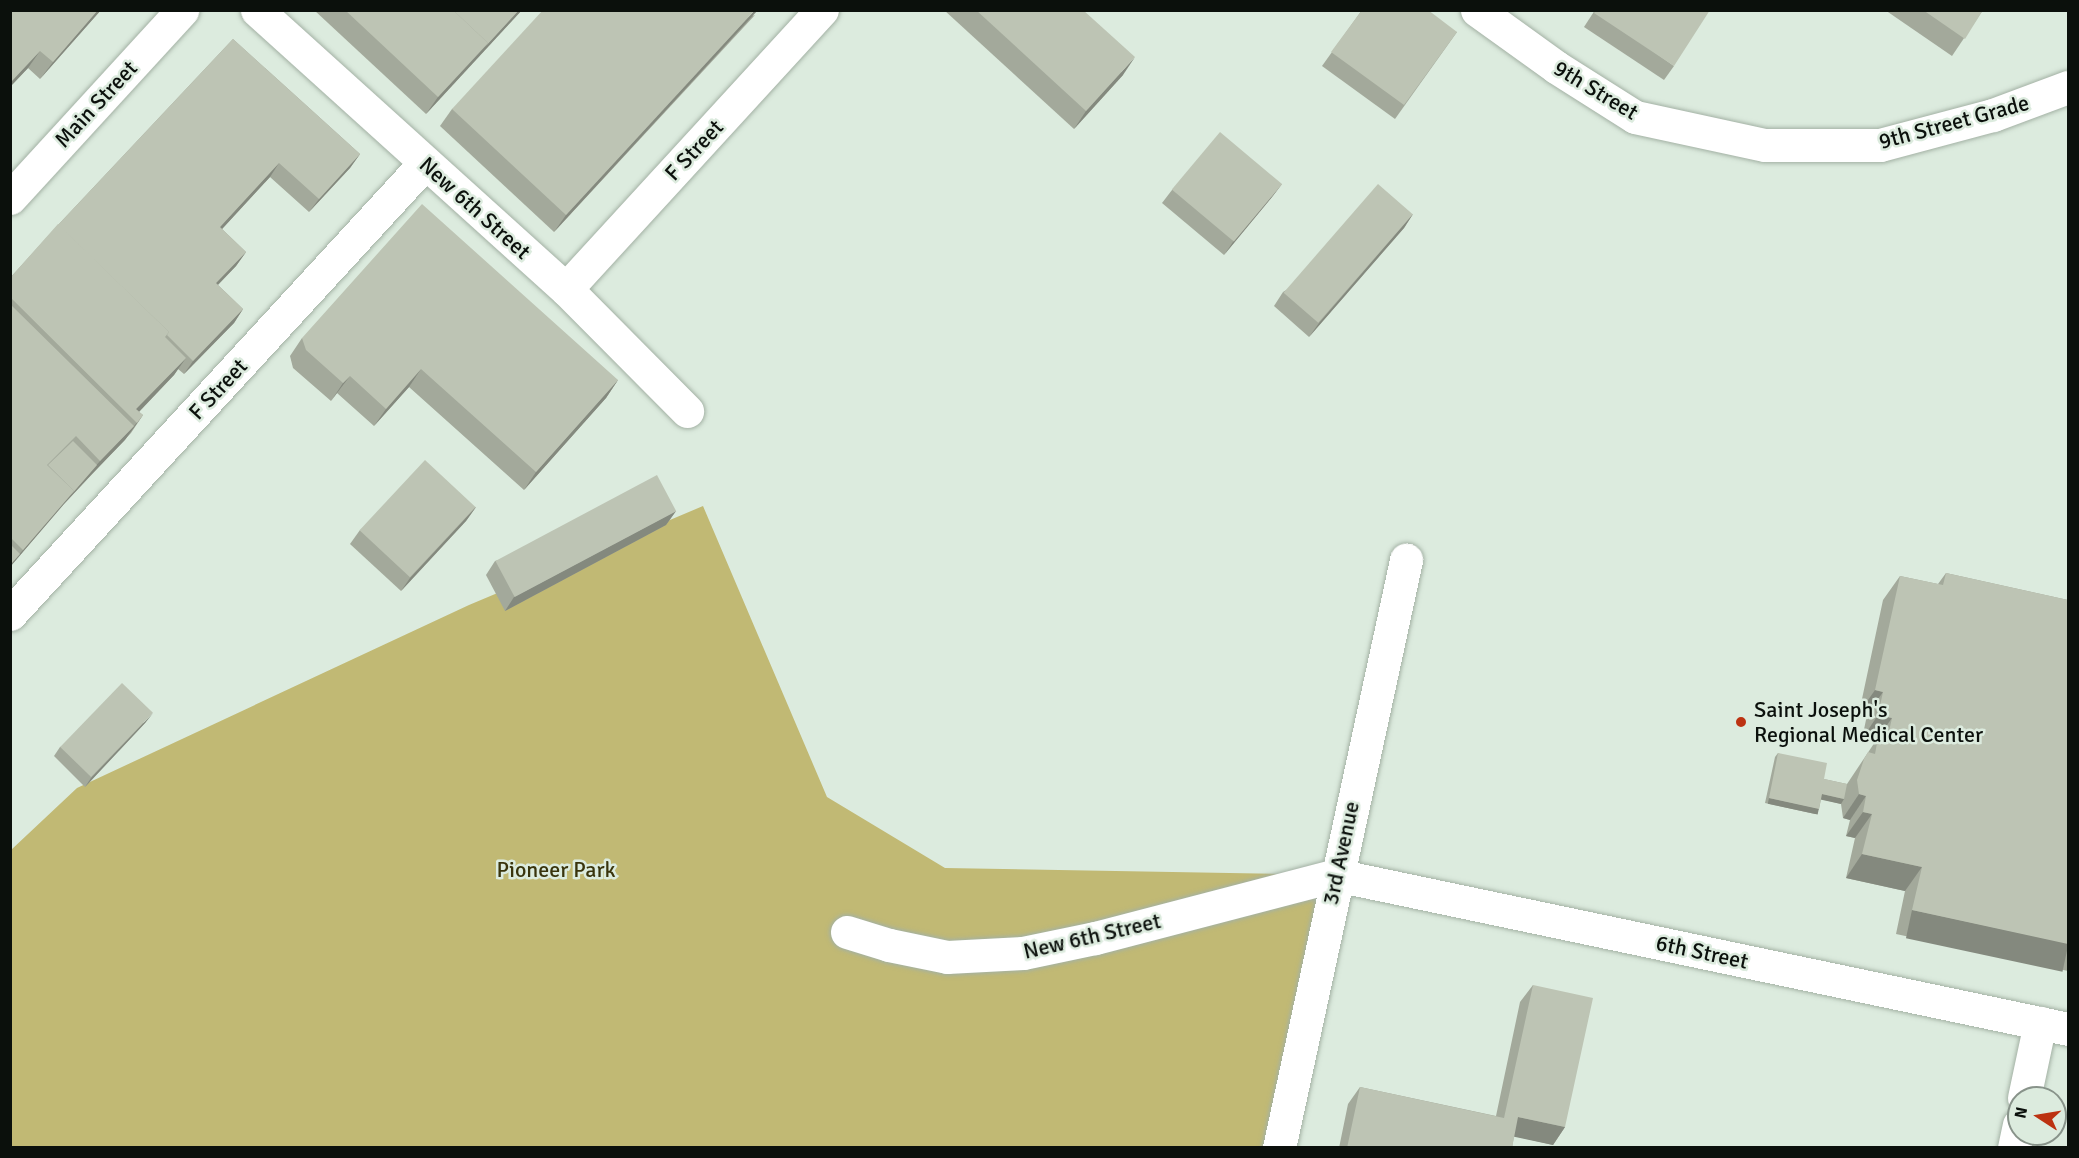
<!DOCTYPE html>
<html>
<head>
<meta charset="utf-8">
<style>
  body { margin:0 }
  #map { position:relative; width:2079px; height:1158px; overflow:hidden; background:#dcebde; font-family:Signika,sans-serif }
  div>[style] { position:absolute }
  .green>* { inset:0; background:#c1b974 }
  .roads { filter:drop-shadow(0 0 2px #a3b1a4) drop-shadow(0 0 2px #a3b1a4) }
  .street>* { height:33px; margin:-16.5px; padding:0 16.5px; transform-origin:16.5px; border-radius:16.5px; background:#fff }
  .secondary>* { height:33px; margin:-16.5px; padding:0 16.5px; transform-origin:16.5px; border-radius:16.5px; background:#fff }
  .wall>* { inset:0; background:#a3a99b }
  .shaded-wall>* { inset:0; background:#84897e; transform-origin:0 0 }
  .building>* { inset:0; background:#bdc4b4; transform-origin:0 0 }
  .dots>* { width:16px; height:16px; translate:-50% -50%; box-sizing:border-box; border:3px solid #dcebde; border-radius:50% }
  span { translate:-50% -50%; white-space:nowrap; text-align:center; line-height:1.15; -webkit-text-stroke:5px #dcebde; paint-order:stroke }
  .street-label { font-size:22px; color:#0b100c }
  .poi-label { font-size:22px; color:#0b100c }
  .left { translate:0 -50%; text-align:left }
  .park-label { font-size:22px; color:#39340c }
  .frame { position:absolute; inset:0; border:12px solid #0b100c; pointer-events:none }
  .north { position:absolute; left:2007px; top:1086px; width:60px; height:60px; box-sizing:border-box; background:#dcebde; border:2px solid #88938a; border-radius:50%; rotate:282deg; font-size:16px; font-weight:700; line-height:24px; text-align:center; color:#0b100c }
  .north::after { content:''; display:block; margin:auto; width:21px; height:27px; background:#bc3211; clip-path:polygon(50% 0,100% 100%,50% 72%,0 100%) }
</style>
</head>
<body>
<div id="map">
  <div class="green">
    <div style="clip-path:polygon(703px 506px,827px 797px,945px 868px,1336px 875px,1279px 1147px,11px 1148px,11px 850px,77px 788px,469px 605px)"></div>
  </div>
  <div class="roads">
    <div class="street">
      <div style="left:257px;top:10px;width:416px;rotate:42.1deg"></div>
      <div style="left:566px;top:289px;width:172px;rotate:45.2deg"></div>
      <div style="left:566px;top:289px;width:379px;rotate:-47.5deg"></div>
      <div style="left:10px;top:614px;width:611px;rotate:-47.39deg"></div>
      <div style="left:847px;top:932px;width:44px;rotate:17.2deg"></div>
      <div style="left:889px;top:945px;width:59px;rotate:11.7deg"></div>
      <div style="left:947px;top:957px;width:76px;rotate:-3deg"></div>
      <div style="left:1023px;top:953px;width:74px;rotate:-11.8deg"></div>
      <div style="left:1095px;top:938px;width:249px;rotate:-14.6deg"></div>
      <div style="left:1336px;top:875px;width:748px;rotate:11.88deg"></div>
      <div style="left:2024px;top:1098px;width:77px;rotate:-78deg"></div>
      <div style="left:1279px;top:1148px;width:602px;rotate:-77.81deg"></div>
      <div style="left:2014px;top:1148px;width:24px;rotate:-78deg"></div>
    </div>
    <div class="secondary">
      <div style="left:1477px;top:10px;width:97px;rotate:35.8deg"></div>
      <div style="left:1556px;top:67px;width:93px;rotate:32.3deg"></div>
      <div style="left:1635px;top:117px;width:133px;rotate:12.2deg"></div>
      <div style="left:1765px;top:145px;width:115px"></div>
      <div style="left:1880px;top:145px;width:117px;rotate:-14.9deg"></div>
      <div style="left:1993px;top:115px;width:80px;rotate:-20.5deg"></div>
      <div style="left:10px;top:198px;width:255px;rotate:-47.5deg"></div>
    </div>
  </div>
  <div class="wall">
    <div style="clip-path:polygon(10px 10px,101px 10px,40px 79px,28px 68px,10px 87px)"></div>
    <div style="clip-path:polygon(314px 10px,522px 10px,426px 114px)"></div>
    <div style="clip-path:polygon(944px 10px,1083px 10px,1123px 75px,1074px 129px)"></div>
    <div style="clip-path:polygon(1362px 10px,1457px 32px,1395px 119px,1322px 66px)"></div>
    <div style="clip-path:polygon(1595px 10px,1674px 66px,1664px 80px,1584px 27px)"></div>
    <div style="clip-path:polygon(1885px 10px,1983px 10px,1952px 56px)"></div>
    <div style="clip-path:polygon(755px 15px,554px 232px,440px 126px,452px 109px)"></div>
    <div style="clip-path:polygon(233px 39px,360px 154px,350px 168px,309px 212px,270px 177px,222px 229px,246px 252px,236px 266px,218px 285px,243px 309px,234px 323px,184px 374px,178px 369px,174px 375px,139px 412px,143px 415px,131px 433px,64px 504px,10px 567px,10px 278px,58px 225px)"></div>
    <div style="clip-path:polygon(1282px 184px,1272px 197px,1224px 255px,1162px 203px,1172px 190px)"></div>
    <div style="clip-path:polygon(1413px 214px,1404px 228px,1309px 337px,1274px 306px,1283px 292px)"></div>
    <div style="clip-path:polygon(302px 338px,618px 380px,606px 398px,524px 490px,409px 387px,374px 426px,337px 393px,331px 401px,293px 368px,290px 356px)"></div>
    <div style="clip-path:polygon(476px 507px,466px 521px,401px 591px,350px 544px,360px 530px)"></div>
    <div style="clip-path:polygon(676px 511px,666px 525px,505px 611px,486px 575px,495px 561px)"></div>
    <div style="clip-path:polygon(1946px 573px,2068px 600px,2068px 971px,1896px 934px,1905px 891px,1846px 878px,1855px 838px,1846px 836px,1850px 820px,1843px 818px,1841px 804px,1821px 799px,1819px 809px,1815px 814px,1765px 803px,1775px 757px,1778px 753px,1824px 779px,1847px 784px,1875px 742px,1862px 739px,1867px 715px,1859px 713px,1883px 600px,1900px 576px,1938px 584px)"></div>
    <div style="clip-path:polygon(146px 722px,85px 787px,54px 756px,60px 747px)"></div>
    <div style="clip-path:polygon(1533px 985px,1565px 1127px,1553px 1145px,1514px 1136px,1512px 1148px,1339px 1148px,1348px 1104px,1360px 1087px,1496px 1116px,1520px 1002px)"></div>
  </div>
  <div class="shaded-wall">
    <div style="clip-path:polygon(98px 10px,101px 10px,40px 79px,53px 62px)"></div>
    <div style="clip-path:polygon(519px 10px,522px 10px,426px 114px,438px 97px)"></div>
    <div style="clip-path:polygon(755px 10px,758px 10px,554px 232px,566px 215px)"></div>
    <div style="clip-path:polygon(40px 51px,28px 68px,10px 87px,10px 83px)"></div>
    <div style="clip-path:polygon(1135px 57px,1123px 75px,1074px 129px,1086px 111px)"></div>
    <div style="clip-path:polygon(360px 154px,350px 168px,309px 212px,319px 199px)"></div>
    <div style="clip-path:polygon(279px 163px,270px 177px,211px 241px,220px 227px)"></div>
    <div style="clip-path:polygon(1282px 184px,1272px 197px,1224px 255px,1233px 242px)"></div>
    <div style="clip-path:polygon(1413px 214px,1404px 228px,1309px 337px,1319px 323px)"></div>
    <div style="clip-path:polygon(246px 252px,236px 266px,206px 297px,216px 283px)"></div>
    <div style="clip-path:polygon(243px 309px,234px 323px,184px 374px,193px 361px)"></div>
    <div style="clip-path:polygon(186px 358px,174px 375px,133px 418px,136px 409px)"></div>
    <div style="clip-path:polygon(421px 369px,409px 387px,374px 426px,386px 409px)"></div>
    <div style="clip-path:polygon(350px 376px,337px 393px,331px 401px,343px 383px)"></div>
    <div style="clip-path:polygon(618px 380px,606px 398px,524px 490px,536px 472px)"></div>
    <div style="clip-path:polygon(143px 415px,125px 440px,91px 475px,64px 504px,10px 567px,10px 565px,74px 491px,100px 461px,134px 426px)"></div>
    <div style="clip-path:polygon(476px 507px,466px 521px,401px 591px,410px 578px)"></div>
    <div style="clip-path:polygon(676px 511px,666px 525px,505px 611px,514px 597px)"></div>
    <div style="clip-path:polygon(1875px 690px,1883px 692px,1867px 715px,1859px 713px)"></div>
    <div style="clip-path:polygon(153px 713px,146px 722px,85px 787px,91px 778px)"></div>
    <div style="clip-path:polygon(1878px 715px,1892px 718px,1875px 742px,1862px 739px)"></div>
    <div style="clip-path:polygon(1822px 794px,1844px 799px,1841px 804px,1818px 799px)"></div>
    <div style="clip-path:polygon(1859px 794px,1866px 796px,1850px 820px,1843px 818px)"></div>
    <div style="left:1769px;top:798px;width:51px;height:6px;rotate:12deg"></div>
    <div style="clip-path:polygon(1863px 812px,1872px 814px,1855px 838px,1846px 836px)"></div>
    <div style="clip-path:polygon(1862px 854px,1922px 867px,1905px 891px,1846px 878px)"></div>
    <div style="left:1912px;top:910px;width:160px;height:29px;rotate:12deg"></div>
    <div style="clip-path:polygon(1518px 1117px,1565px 1127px,1553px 1145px,1506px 1135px)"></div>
  </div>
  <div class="building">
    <div style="clip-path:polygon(10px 10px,98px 10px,53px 62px,40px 51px,10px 83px)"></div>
    <div style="clip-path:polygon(345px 10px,453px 10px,488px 43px,438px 97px)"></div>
    <div style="clip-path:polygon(453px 10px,519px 10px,485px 47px,488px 43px)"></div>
    <div style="clip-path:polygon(543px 10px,755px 10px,566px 215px,452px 109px)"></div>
    <div style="clip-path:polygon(976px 10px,1083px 10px,1135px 57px,1086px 111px)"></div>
    <div style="clip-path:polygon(1362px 10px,1428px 10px,1457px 32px,1404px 105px,1331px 52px)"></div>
    <div style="clip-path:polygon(1596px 10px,1710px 10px,1674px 66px,1594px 13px)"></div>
    <div style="clip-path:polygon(1923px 10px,1983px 10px,1965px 39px)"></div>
    <div style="clip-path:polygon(233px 39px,360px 154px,319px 199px,279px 163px,220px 227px,246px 252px,216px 283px,243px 309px,193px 361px,167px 335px,169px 332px,58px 225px)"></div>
    <div style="left:1220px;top:132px;width:81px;height:75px;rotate:40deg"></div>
    <div style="left:1378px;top:184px;width:46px;height:144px;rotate:41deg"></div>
    <div style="clip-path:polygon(422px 204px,618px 380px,536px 472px,421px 369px,386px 409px,350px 376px,343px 383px,306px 350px,302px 338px)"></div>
    <div style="clip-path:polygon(58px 224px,169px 332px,165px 337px,186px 358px,136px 409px,143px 415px,137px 423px,10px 297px,10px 278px)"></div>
    <div style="clip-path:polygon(10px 304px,134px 426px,100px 461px,76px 436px,47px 465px,74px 491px,23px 550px,10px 537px)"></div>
    <div style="clip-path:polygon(73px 441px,97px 465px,71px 495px,74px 491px,48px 465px)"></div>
    <div style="left:425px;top:460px;width:69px;height:96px;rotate:43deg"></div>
    <div style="left:657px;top:475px;width:41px;height:183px;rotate:62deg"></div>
    <div style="clip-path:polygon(10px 544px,20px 554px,10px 565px)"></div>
    <div style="clip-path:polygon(1946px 573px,2068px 600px,2068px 944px,1912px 910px,1922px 867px,1862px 854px,1872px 814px,1863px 812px,1866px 796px,1859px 794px,1857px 780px,1864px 759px,1868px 752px,1875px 754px,1878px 738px,1887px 740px,1892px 718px,1878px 715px,1883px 692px,1875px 690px,1900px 576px,1943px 585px)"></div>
    <div style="left:122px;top:683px;width:43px;height:89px;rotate:44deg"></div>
    <div style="clip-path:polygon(1778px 753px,1827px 763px,1824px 779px,1847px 784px,1844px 799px,1822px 794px,1819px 809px,1769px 798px)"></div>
    <div style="clip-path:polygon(1533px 985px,1593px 998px,1565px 1127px,1518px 1117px,1512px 1148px,1347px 1148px,1360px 1087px,1504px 1118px)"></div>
  </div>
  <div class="dots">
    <div style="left:1741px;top:722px;background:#bc3211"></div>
  </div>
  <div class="street-label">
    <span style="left:1596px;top:90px;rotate:31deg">9th Street</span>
    <span style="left:96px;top:104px;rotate:-47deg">Main Street</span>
    <span style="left:1954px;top:122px;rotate:-15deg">9th Street Grade</span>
    <span style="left:694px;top:150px;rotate:-47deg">F Street</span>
    <span style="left:475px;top:208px;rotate:42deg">New 6th Street</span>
    <span style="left:218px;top:389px;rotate:-47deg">F Street</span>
    <span style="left:1341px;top:853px;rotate:-78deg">3rd Avenue</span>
    <span style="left:1092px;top:936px;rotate:-13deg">New 6th Street</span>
    <span style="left:1702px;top:952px;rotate:12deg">6th Street</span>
  </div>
  <div class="poi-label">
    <span class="left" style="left:1754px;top:722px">Saint Joseph's<br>Regional Medical Center</span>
  </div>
  <div class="park-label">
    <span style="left:556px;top:870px">Pioneer Park</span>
  </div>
  <div class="frame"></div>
  <div class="north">N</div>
</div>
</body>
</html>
